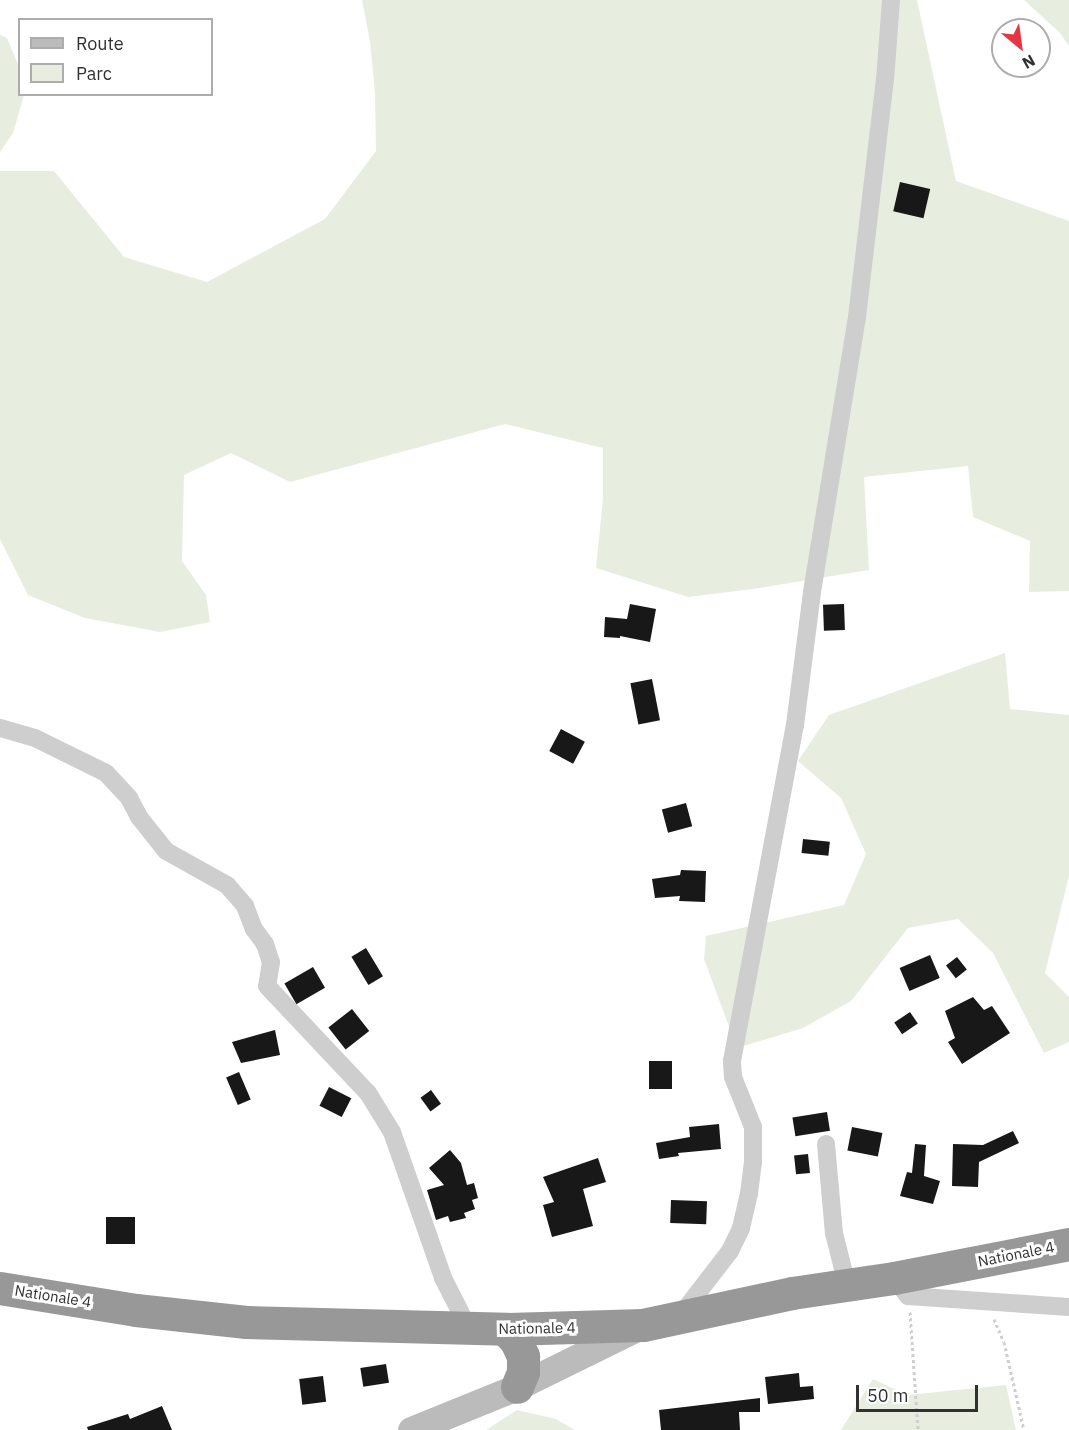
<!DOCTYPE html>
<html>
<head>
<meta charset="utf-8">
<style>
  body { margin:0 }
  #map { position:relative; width:1069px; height:1430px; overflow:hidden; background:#fff; font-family:"IBM Plex Sans",sans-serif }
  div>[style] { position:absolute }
  .green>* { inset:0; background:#e7eee0 }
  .building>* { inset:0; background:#181818; transform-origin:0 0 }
  .path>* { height:3px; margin-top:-1.5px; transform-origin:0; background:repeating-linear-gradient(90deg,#cecece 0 3px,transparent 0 6px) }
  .street>* { height:18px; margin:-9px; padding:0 9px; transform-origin:9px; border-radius:9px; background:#cecece }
  .secondary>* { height:27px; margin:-13.5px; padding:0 13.5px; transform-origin:13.5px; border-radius:13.5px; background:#bbb }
  .highway>* { height:33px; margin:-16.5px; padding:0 16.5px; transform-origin:16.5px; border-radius:16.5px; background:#989898 }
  span { translate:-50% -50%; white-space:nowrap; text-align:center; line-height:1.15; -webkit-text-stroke:6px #fff; paint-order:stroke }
  .street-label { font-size:15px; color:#313131 }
  .legend { position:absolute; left:18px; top:18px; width:195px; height:78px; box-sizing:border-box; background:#fff; border:2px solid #adadad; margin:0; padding:8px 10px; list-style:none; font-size:18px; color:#313131 }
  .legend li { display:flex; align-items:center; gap:12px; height:30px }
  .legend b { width:30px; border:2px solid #adadad }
  .north { position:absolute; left:991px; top:18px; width:60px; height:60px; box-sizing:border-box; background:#fff; border:2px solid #adadad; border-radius:50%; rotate:151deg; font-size:16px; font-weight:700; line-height:24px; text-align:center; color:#313131 }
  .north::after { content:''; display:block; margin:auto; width:21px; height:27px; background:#e53644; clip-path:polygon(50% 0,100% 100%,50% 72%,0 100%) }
  .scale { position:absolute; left:856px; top:1385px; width:122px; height:27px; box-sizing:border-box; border:3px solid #313131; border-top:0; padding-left:8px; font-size:18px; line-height:21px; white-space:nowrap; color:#313131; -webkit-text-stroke:4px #fff; paint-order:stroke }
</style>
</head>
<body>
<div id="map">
  <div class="green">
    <div style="clip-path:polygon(362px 0,917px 0,956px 181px,1069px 221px,1069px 591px,1029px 592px,1030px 541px,973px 517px,968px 466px,864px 477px,869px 570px,753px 589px,688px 597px,596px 568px,603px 499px,603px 448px,505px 424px,290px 482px,231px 453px,184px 475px,182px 561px,206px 595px,210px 622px,160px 632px,85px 618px,28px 595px,0 539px,0 171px,54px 171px,124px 257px,207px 282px,325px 219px,376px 151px,375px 94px,370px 41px)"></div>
    <div style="clip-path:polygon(1024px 0,1069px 0,1069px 46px,1060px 33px)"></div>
    <div style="clip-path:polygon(0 35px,7px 38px,19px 67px,20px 94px,24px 95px,13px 133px,0 152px)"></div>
    <div style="clip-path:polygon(1005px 653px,1010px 709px,1069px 715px,1069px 876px,1045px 973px,1069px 997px,1069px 1042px,1044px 1053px,993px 953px,958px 919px,908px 928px,851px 1001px,803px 1028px,737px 1048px,704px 959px,706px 936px,844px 905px,866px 854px,841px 798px,798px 761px,829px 715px)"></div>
    <div style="clip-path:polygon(873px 1379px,907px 1395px,1006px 1385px,1016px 1430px,841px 1430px)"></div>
    <div style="clip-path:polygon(517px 1410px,556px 1419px,575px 1430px,486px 1430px)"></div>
  </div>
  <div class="building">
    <div style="left:900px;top:182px;width:31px;height:30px;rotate:13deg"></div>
    <div style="clip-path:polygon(630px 604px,656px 609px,650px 642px,620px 636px,620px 638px,604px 637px,605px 617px,627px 619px)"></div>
    <div style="left:844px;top:604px;width:26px;height:21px;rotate:88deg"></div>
    <div style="left:652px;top:679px;width:42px;height:22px;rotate:79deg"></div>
    <div style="left:561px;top:729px;width:27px;height:25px;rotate:28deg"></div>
    <div style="left:686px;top:803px;width:24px;height:25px;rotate:75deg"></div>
    <div style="left:803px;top:839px;width:27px;height:14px;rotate:6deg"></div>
    <div style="clip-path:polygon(681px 870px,706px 871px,705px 902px,679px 901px,680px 896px,655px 898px,652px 879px,680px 875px)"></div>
    <div style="left:366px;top:948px;width:33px;height:17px;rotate:59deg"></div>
    <div style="left:930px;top:955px;width:25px;height:33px;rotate:67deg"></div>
    <div style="left:957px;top:957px;width:16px;height:14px;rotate:52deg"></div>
    <div style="left:313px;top:967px;width:24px;height:33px;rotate:60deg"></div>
    <div style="clip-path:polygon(973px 997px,984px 1010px,992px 1006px,1010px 1033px,962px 1064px,948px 1042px,955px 1038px,945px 1011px)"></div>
    <div style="left:352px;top:1009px;width:28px;height:30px;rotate:52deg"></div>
    <div style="left:910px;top:1012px;width:14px;height:19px;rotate:56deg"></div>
    <div style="clip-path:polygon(275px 1030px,280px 1055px,241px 1063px,232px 1042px)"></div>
    <div style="left:672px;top:1061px;width:28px;height:23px;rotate:90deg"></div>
    <div style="left:239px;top:1072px;width:30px;height:14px;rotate:67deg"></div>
    <div style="left:329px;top:1087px;width:25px;height:21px;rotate:27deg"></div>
    <div style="left:431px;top:1090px;width:17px;height:13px;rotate:54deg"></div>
    <div style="left:827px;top:1112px;width:19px;height:35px;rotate:81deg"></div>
    <div style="clip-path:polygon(719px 1124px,721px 1149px,678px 1153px,679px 1156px,659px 1159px,656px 1143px,690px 1137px,689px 1127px)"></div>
    <div style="left:852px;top:1127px;width:31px;height:24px;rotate:11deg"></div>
    <div style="clip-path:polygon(1013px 1131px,1019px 1143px,979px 1162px,978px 1187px,952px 1186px,953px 1144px,983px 1145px)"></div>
    <div style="clip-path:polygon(915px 1144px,926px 1145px,924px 1176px,940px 1181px,933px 1204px,900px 1196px,907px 1172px,912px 1173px)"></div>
    <div style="clip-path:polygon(450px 1150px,461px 1163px,467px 1185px,474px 1183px,478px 1198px,472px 1200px,475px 1209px,464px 1213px,466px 1218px,450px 1222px,448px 1216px,436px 1220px,427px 1190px,444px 1185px,429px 1168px)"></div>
    <div style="left:808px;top:1154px;width:19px;height:14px;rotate:84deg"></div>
    <div style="clip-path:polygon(598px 1158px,606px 1182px,583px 1189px,593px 1226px,552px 1237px,543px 1205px,554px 1202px,543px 1177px)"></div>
    <div style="left:671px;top:1200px;width:36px;height:23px;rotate:2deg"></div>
    <div style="left:106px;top:1217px;width:29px;height:27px"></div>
    <div style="left:386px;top:1364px;width:19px;height:26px;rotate:81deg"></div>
    <div style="clip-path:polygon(799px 1373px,800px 1387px,813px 1386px,814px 1399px,768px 1404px,765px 1377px)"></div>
    <div style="left:323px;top:1376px;width:26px;height:24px;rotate:83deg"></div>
    <div style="clip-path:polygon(760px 1398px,760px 1412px,739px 1412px,740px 1430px,661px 1430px,659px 1410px)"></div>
    <div style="clip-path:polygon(162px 1406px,172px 1430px,88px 1430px,87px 1427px,128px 1414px,130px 1419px)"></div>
  </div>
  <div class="path">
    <div style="left:910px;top:1312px;width:118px;rotate:86.1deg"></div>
    <div style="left:994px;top:1319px;width:25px;rotate:67deg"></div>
    <div style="left:1004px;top:1342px;width:90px;rotate:77.2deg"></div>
  </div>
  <div class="street">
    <div style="left:0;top:728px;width:36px;rotate:16deg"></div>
    <div style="left:35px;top:738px;width:79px;rotate:26.2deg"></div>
    <div style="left:106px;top:773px;width:34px;rotate:47deg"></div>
    <div style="left:129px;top:798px;width:21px;rotate:62deg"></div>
    <div style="left:139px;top:817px;width:43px;rotate:51.5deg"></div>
    <div style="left:166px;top:851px;width:70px;rotate:29.1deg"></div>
    <div style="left:227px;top:885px;width:28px;rotate:49deg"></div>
    <div style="left:245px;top:906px;width:25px;rotate:69deg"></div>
    <div style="left:254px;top:929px;width:19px;rotate:54deg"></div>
    <div style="left:265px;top:944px;width:19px;rotate:72deg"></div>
    <div style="left:271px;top:962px;width:24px;rotate:99deg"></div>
    <div style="left:267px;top:986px;width:147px;rotate:46.7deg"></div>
    <div style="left:368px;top:1093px;width:46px;rotate:58.4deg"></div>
    <div style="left:392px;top:1132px;width:155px;rotate:70.7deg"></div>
    <div style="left:443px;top:1278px;width:57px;rotate:63deg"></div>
    <div style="left:826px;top:1144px;width:89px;rotate:84.9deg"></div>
    <div style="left:834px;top:1233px;width:54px;rotate:76deg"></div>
    <div style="left:894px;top:1278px;width:23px;rotate:52deg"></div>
    <div style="left:908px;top:1296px;width:161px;rotate:3.9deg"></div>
    <div style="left:680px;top:1316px;width:82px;rotate:-52.4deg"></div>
    <div style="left:730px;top:1251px;width:25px;rotate:-64deg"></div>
    <div style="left:741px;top:1228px;width:35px;rotate:-77deg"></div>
    <div style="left:749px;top:1194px;width:31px;rotate:-83deg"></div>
    <div style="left:753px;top:1163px;width:36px;rotate:-90deg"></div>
    <div style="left:753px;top:1127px;width:54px;rotate:-111.8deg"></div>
    <div style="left:733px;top:1077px;width:16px;rotate:-94deg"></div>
    <div style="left:732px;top:1061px;width:342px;rotate:-79.4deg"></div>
    <div style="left:795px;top:725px;width:134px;rotate:-82.7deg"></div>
    <div style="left:812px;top:592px;width:279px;rotate:-80.7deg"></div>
    <div style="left:857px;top:317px;width:239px;rotate:-83.3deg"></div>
    <div style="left:885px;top:80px;width:80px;rotate:-85.7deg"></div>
  </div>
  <div class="secondary">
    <div style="left:411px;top:1430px;width:114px;rotate:-22.1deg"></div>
    <div style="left:517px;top:1387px;width:136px;rotate:-26.2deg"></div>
  </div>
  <div class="highway">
    <div style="left:0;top:1288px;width:138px;rotate:9.2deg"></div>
    <div style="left:136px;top:1310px;width:111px;rotate:6.2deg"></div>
    <div style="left:246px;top:1322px;width:259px;rotate:1.5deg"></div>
    <div style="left:505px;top:1329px;width:138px;rotate:-1.7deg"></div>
    <div style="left:643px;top:1325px;width:152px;rotate:-12.1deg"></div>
    <div style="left:792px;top:1293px;width:103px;rotate:-8.4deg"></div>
    <div style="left:894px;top:1278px;width:178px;rotate:-11deg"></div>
    <div style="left:505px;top:1329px;width:16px;rotate:47deg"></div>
    <div style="left:516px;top:1341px;width:17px;rotate:65deg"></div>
    <div style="left:523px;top:1356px;width:16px;rotate:90deg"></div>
    <div style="left:523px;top:1372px;width:16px;rotate:112deg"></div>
  </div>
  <div class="street-label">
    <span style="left:1016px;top:1254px;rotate:-11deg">Nationale 4</span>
    <span style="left:53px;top:1296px;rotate:9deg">Nationale 4</span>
    <span style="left:537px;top:1328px;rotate:-1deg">Nationale 4</span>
  </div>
  <ul class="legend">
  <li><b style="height:8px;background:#bbb"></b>Route</li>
  <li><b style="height:16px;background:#e7eee0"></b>Parc</li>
  </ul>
  <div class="north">N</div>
  <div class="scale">50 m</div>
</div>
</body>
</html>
